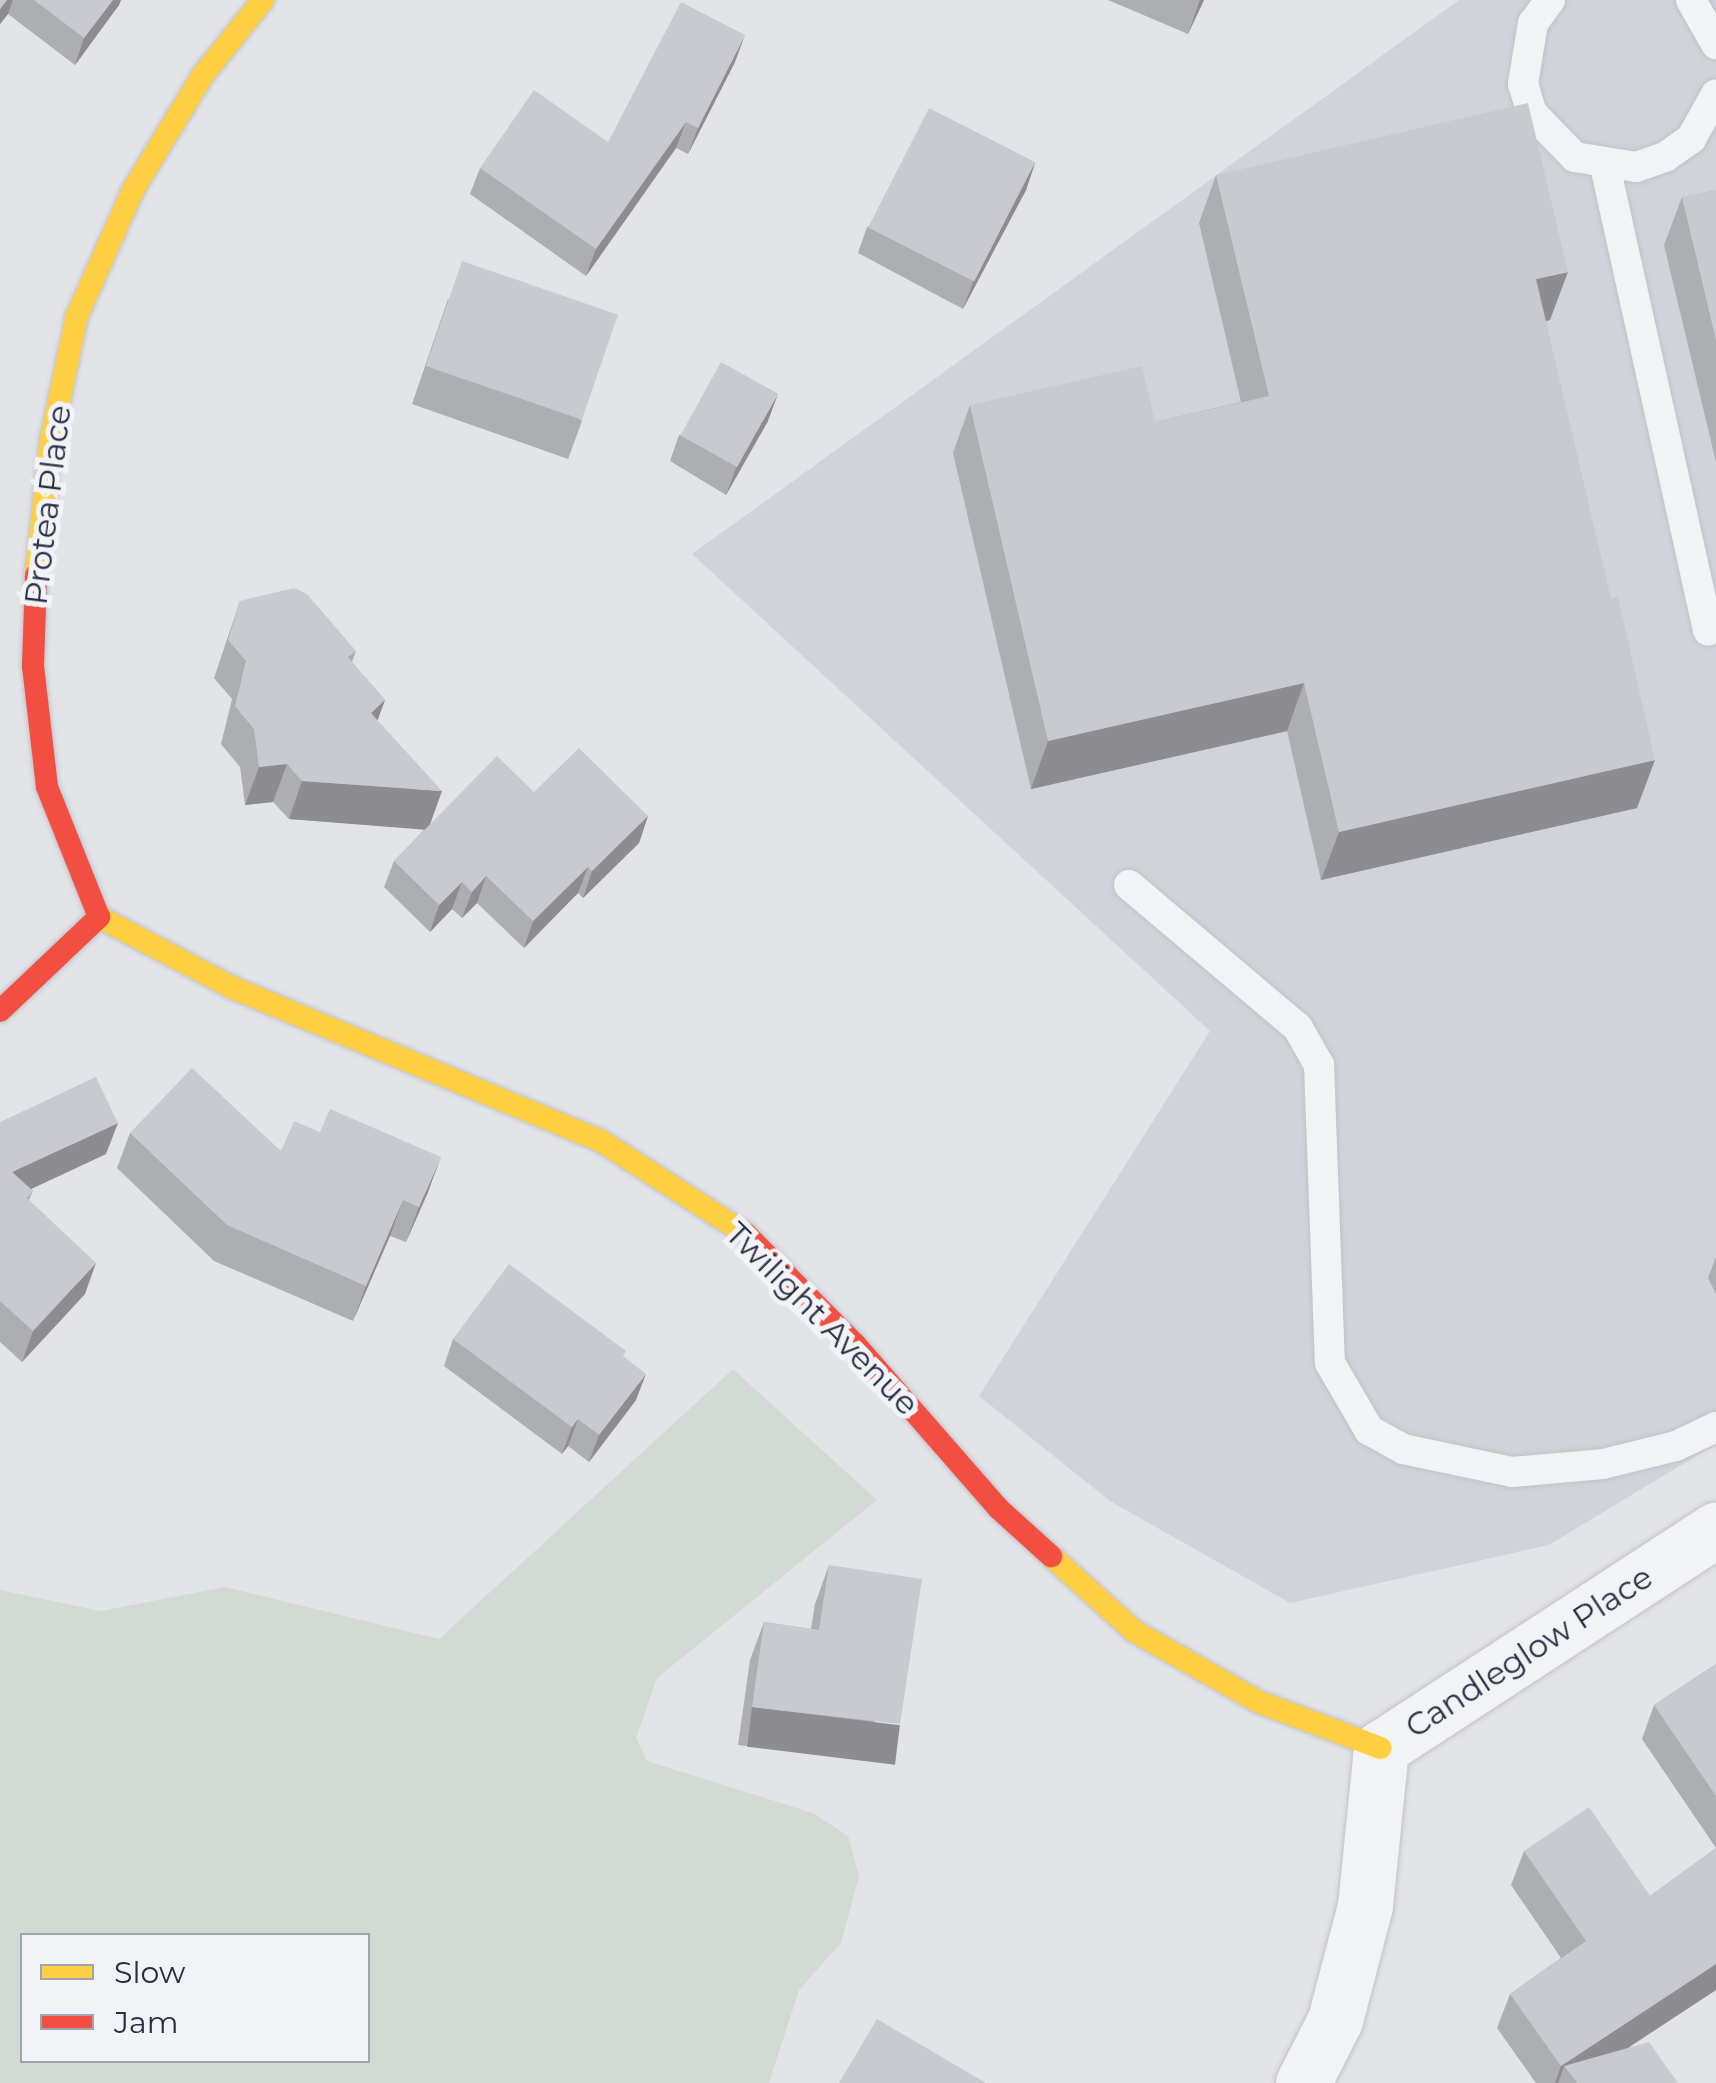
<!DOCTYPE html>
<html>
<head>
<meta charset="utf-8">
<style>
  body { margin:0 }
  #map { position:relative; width:1716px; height:2083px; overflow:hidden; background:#e3e4e8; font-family:Montserrat,sans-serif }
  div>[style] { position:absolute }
  .built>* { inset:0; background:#d1d3db }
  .green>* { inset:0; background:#d2dbd3 }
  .roads { filter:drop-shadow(0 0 2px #c1c2c6) drop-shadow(0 0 2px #c1c2c6) }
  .lane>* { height:30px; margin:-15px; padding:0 15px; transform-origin:15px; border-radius:15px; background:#f2f3f5 }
  .street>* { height:55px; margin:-27.5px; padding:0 27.5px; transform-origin:27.5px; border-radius:27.5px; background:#f2f3f5 }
  .slow>* { height:22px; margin:-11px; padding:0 11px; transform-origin:11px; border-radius:11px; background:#ffcf43 }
  .jam>* { height:22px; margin:-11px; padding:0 11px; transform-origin:11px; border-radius:11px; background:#f24e42 }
  .wall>* { inset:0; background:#adaeb2 }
  .shaded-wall>* { inset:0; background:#8d8d91; transform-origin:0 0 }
  .building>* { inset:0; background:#c9cacf; transform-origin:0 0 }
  span { translate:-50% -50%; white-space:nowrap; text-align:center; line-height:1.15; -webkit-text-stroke:10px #f1f3f7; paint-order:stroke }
  .street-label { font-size:32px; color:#292e42 }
  .legend { position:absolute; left:20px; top:1933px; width:350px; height:130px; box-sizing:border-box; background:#f1f3f7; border:2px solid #a1a4af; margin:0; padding:12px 18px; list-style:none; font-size:30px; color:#292e42 }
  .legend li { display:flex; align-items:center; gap:20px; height:50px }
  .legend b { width:50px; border:2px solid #a1a4af }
</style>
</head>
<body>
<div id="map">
  <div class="built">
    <div style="clip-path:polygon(1459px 0,1716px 0,1716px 1444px,1549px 1545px,1290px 1603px,1110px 1501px,979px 1396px,1210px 1031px,692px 554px)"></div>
  </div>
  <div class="green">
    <div style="clip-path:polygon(evenodd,733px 1369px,877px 1500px,657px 1678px,636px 1738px,647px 1761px,813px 1813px,848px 1836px,859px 1876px,841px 1943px,799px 1990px,769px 2083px,0 2083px,0 1590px,101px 1611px,225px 1587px,439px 1639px,733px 1369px,22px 1936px,368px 1936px,368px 2060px,22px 2060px,22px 1936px)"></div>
  </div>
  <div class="roads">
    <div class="lane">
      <div style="left:1550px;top:0;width:29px;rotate:126deg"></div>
      <div style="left:1533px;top:23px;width:62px;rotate:99.3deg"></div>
      <div style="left:1523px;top:84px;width:30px;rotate:73deg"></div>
      <div style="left:1532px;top:113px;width:62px;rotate:45.7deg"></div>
      <div style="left:1575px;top:157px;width:62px;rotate:9.3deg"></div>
      <div style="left:1636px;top:167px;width:31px;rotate:-19deg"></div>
      <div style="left:1665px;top:157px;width:32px;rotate:-35deg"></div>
      <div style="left:1691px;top:139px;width:51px;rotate:-60.9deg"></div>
      <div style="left:1691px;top:0;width:51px;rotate:60.4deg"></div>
      <div style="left:1605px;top:166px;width:476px;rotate:77.5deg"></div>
      <div style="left:1129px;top:885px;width:221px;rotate:40.2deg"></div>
      <div style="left:1298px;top:1028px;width:43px;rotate:60.4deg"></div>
      <div style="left:1319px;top:1065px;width:298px;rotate:87.9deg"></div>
      <div style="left:1330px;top:1363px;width:78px;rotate:59.8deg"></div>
      <div style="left:1369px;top:1430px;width:39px;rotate:29deg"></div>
      <div style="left:1403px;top:1449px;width:111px;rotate:11.9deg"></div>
      <div style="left:1512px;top:1472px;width:91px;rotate:-5deg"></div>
      <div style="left:1603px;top:1464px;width:75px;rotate:-13.9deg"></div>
      <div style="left:1676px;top:1446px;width:44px;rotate:-25.4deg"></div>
    </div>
    <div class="street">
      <div style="left:1303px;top:2083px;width:71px;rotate:-63.1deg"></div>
      <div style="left:1335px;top:2020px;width:118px;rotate:-75.3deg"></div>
      <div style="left:1365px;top:1906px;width:159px;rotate:-84.2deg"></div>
      <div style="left:1381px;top:1748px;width:400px;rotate:-33.1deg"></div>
    </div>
    <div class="slow">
      <div style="left:36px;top:575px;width:136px;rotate:-83.7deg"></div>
      <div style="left:51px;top:440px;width:127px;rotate:-78.2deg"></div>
      <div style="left:77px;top:316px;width:138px;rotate:-66deg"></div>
      <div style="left:133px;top:190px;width:135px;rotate:-58.7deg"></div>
      <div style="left:203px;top:75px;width:96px;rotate:-51.3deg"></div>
      <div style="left:99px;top:917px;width:149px;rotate:27.9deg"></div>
      <div style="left:231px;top:987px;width:401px;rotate:22.6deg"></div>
      <div style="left:601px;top:1141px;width:172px;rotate:32.7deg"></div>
      <div style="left:1051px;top:1556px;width:112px;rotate:42.1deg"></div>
      <div style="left:1134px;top:1631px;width:144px;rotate:29.6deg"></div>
      <div style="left:1259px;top:1702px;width:130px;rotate:20.7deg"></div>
    </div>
    <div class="jam">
      <div style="left:0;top:1011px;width:137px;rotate:-43.5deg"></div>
      <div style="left:99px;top:917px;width:140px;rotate:-111.8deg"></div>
      <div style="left:47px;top:787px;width:122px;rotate:-96.6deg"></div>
      <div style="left:33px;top:666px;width:91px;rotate:-88.1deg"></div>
      <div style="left:746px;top:1234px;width:155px;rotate:45.3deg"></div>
      <div style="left:855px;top:1344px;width:218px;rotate:48.9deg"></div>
      <div style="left:998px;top:1508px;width:72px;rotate:42.2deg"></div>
    </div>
  </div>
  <div class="wall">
    <div style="clip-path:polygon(0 0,121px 0,119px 5px,75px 65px,8px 14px,0 24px)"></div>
    <div style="clip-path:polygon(1108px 0,1204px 0,1188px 34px)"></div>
    <div style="clip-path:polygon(735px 62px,688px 154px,676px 148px,586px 276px,470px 194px,480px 168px,608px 142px)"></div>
    <div style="clip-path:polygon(1035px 163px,1026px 190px,963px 309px,858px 253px,867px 227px)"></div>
    <div style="clip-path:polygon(1216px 175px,1550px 320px,1546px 321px,1637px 808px,1321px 880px,1287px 731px,1031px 789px,953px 453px,970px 405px,1155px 422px,1241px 402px,1199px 223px)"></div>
    <div style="clip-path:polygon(1716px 190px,1716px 462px,1664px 245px,1682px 197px)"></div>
    <div style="clip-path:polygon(448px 299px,582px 421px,568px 459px,412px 404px)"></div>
    <div style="clip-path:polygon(768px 421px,726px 495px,670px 461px,679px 435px)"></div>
    <div style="clip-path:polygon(240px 601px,356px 651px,352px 662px,385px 700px,377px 720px,430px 824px,534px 792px,648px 816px,639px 843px,583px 898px,578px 893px,524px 948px,477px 903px,462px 918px,452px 909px,430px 932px,384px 887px,394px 861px,425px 829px,289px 819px,273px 802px,245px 805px,240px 767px,221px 744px,232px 699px,214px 678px)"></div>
    <div style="clip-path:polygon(0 1122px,106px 1154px,31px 1189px,33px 1191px,29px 1200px,85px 1294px,22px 1362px,0 1342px)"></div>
    <div style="clip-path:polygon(130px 1133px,281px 1151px,428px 1192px,406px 1242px,390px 1236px,353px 1321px,214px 1261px,117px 1168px)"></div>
    <div style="clip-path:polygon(1716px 1257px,1716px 1294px,1708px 1278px)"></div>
    <div style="clip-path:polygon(453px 1339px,624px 1357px,636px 1400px,589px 1462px,568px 1446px,562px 1454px,444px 1366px)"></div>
    <div style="clip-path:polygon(829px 1565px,886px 1762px,738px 1745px,750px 1660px,764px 1622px,811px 1629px,815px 1604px)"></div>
    <div style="clip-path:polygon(1716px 1664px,1716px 1848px,1642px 1739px,1654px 1705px)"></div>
    <div style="clip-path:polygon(1716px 1848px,1716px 1990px,1629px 2047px,1678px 2083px,1536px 2083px,1497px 2028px,1510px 1994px,1561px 1958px,1511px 1885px,1524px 1851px,1650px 1896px)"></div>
  </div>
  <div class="shaded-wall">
    <div style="clip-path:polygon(7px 0,13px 0,8px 14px,0 24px,0 9px)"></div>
    <div style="clip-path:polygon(113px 0,121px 0,119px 5px,75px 65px,84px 38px)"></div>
    <div style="clip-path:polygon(1200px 0,1204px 0,1188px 34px)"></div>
    <div style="clip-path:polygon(745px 35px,735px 62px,688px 154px,698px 128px)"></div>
    <div style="clip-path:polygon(686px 122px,676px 148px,586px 276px,596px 249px)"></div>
    <div style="clip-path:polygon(1035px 163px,1026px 190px,963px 309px,973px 282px)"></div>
    <div style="clip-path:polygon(1568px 272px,1550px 320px,1519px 327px,1536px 279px)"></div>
    <div style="clip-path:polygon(778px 394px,768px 421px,726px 495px,736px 468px)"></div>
    <div style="clip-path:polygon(1304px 683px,1287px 731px,1031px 789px,1048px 741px)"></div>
    <div style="clip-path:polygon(385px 700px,371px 738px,371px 713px)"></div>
    <div style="clip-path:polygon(1655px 760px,1637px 808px,1321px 880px,1339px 832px)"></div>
    <div style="clip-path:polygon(287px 764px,273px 802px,245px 805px,259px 767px)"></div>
    <div style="clip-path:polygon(302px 781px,442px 791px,428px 830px,289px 819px)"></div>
    <div style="clip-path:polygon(648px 816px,639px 843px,583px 898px,592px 871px)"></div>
    <div style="clip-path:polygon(588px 867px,578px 893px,524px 948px,533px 921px)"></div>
    <div style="clip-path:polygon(486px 876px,477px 903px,462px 918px,472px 892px)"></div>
    <div style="clip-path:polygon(462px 882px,452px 909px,430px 932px,439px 905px)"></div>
    <div style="clip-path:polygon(118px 1123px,106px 1154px,1px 1203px,12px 1172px)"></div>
    <div style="clip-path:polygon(441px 1157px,428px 1192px,406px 1242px,419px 1207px)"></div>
    <div style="clip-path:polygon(403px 1200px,390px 1236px,353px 1321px,366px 1286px)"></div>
    <div style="clip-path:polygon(96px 1263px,85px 1294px,22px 1362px,33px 1331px)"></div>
    <div style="clip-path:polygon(646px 1374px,636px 1400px,589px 1462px,599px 1435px)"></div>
    <div style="clip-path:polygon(578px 1419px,568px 1446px,562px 1454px,572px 1427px)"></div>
    <div style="left:752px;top:1707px;width:149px;height:40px;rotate:7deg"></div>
    <div style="clip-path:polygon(1716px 1964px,1716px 1990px,1576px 2082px,1564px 2066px,1558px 2083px,1555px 2083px,1561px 2066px)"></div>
  </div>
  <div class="building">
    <div style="clip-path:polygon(0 0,7px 0,0 9px)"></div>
    <div style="clip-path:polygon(34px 0,113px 0,84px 38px)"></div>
    <div style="clip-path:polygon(681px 2px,745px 35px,698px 128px,686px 122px,596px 249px,480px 168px,534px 90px,608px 142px)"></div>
    <div style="clip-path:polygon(1528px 103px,1568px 272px,1536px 279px,1611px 599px,1618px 597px,1655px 760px,1339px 832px,1304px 683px,1048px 741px,970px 405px,1142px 366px,1155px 422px,1269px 396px,1216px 175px)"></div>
    <div style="left:929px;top:108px;width:119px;height:134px;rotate:27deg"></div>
    <div style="clip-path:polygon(1716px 190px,1716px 340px,1682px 197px)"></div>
    <div style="left:462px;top:261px;width:165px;height:111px;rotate:19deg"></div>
    <div style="left:721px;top:362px;width:65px;height:84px;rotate:29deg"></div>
    <div style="clip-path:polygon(294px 588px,307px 594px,356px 651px,348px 657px,385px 700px,371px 713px,442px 791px,302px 781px,287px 764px,259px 767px,254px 729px,235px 706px,246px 661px,228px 640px,240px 601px)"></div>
    <div style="clip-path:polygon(579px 748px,648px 816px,592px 871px,588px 867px,533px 921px,486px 876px,472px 892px,462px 882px,439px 905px,394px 861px,497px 756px,534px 792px)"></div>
    <div style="clip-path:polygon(192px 1068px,281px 1151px,294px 1121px,320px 1132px,330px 1109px,441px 1157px,419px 1207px,403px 1200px,366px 1286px,227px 1225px,130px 1133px)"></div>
    <div style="clip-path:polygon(96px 1077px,118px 1123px,12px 1172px,33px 1191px,27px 1198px,96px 1263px,33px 1331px,0 1301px,0 1122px)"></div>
    <div style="clip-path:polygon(509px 1264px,626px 1351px,623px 1356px,646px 1374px,599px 1435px,578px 1419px,572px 1427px,453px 1339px)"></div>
    <div style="clip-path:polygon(829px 1565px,922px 1579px,900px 1724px,752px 1707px,764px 1622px,819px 1630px)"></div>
    <div style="clip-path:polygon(1716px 1664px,1716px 1796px,1654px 1705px)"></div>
    <div style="clip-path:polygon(1589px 1807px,1650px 1896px,1716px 1848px,1716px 1964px,1561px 2066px,1510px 1994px,1586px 1941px,1524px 1851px)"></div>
    <div style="clip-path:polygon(877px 2019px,986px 2083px,839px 2083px)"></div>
    <div style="clip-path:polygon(1649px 2042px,1678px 2083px,1577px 2083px,1564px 2066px)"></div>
  </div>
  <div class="street-label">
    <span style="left:48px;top:505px;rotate:-83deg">Protea Place</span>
    <span style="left:822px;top:1319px;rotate:45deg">Twilight Avenue</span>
    <span style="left:1529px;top:1652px;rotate:-33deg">Candleglow Place</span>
  </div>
  <ul class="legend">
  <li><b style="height:12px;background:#ffcf43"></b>Slow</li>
  <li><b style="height:12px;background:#f24e42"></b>Jam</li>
  </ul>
</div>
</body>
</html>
